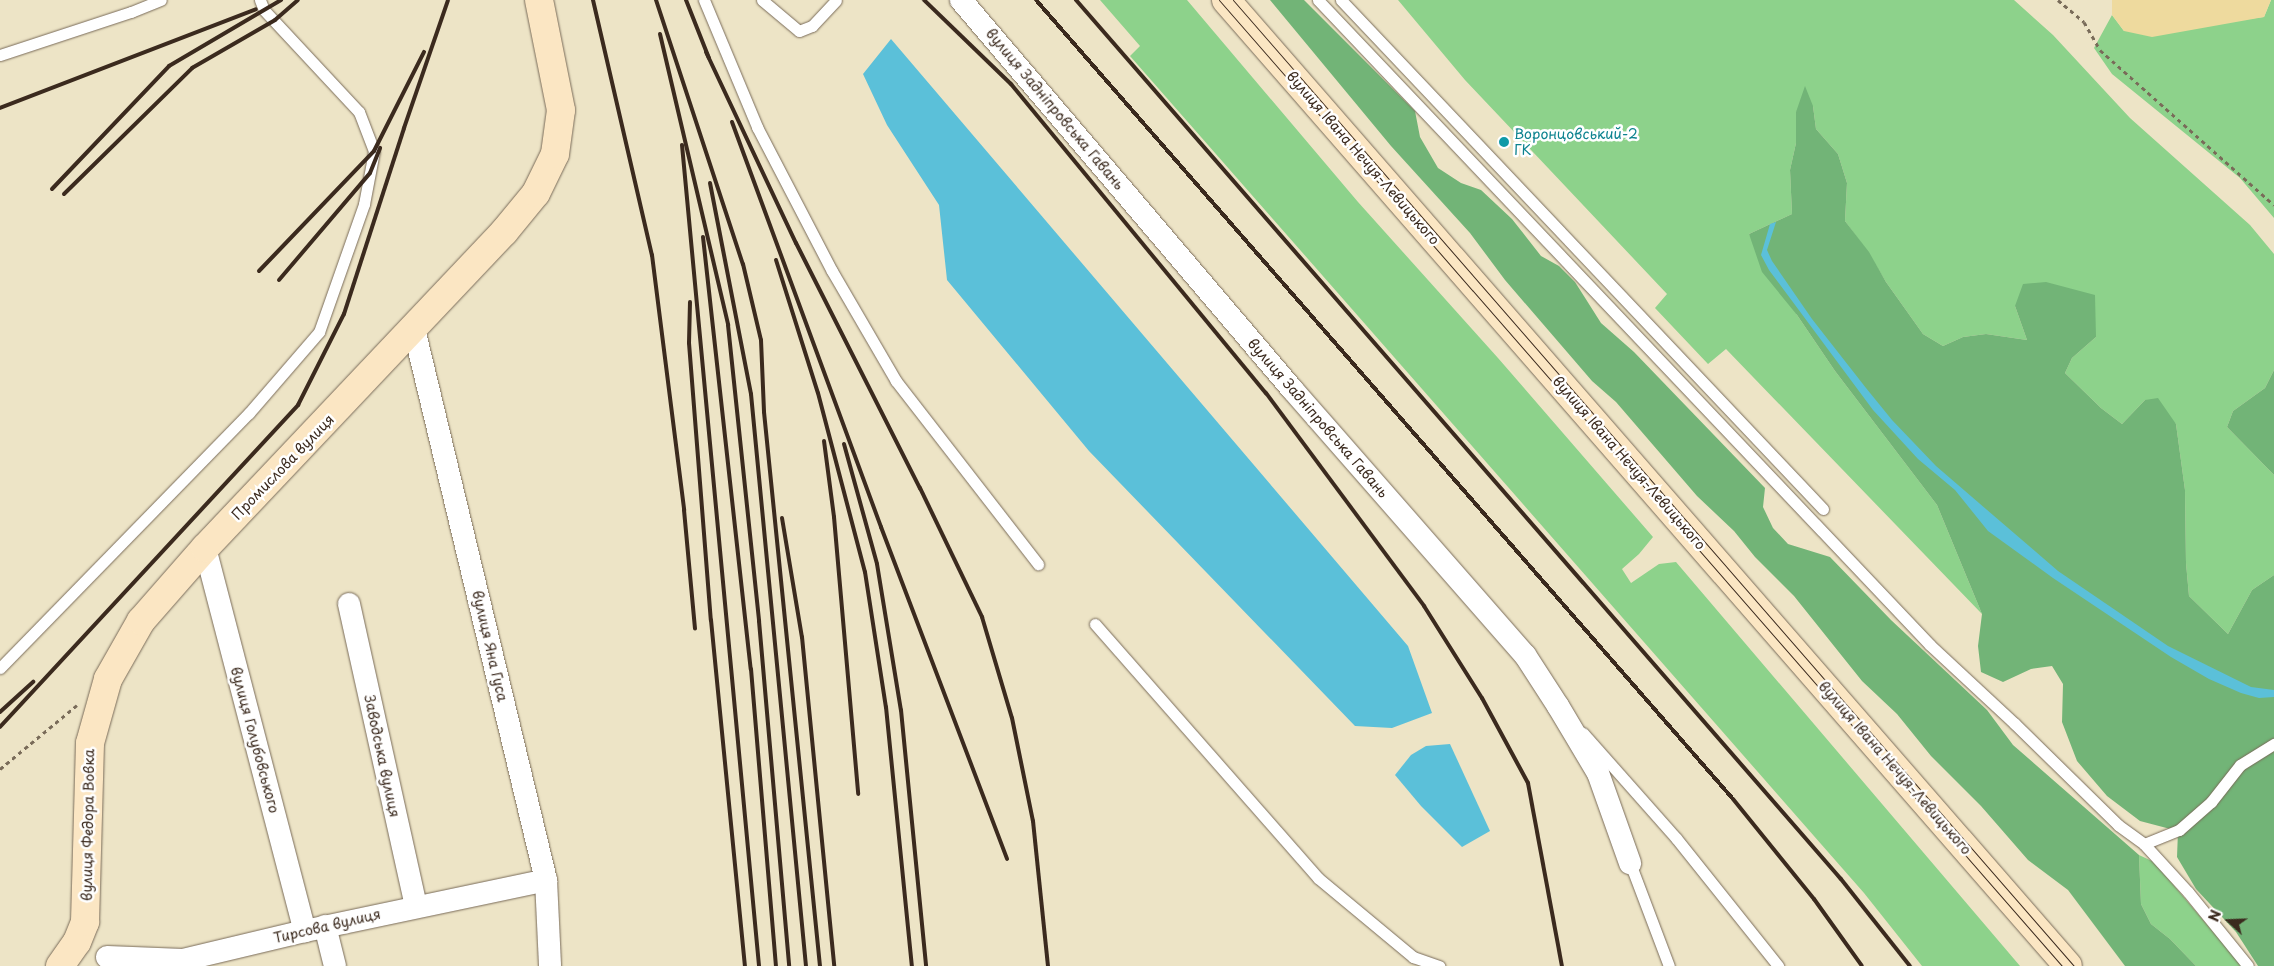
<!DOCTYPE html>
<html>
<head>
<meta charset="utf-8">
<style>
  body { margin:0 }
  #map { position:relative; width:2274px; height:966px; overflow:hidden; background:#ede4c6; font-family:"Playpen Sans",sans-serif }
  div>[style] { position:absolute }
  .green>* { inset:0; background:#8dd28b }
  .forest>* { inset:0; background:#72b477 }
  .sand>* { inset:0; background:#eeda9e }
  .water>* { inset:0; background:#5bc0d9 }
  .path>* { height:3px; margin-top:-1.5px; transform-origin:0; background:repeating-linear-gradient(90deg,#796b59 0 4px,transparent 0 8px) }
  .roads { filter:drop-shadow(0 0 1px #796b59) drop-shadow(0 0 1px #796b59) }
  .lane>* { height:11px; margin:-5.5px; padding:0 5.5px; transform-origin:5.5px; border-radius:5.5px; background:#fff }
  .street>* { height:22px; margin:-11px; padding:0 11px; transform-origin:11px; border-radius:11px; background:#fff }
  .secondary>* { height:28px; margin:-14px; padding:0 14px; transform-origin:14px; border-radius:14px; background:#fbe6c3 }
  .tram>* { height:1px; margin:-0.5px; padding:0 0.5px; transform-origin:0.5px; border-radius:0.5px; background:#3b2a1e }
  .rail>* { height:4px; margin:-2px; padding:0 2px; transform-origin:2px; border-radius:2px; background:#3b2a1e }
  .dots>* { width:14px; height:14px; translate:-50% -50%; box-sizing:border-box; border:2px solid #fff; border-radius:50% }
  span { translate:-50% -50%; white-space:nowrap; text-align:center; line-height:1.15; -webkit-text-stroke:5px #fff; paint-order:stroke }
  .street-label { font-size:14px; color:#3b2a1e }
  .culture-label { font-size:14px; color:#0d838f }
  .left { translate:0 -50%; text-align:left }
  .north { position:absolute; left:2204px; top:896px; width:50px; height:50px; -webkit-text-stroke:4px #fff; paint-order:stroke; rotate:290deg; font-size:14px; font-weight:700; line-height:20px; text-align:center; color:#3b2a1e }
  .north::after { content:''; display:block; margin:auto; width:18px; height:22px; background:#3b2a1e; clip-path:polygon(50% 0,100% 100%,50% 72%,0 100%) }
</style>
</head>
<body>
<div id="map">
  <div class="green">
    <div style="clip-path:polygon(1100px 0,1187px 0,1358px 202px,1498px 358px,1653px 537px,1639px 554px,1622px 569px,1631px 583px,1659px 564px,1676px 562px,2020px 966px,1922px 966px,1864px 893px,1130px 56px,1140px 46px)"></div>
    <div style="clip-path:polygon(1398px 0,2014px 0,2053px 35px,2130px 118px,2250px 225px,2274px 254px,2274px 370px,2265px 388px,2233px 411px,2227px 427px,2274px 475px,2274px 575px,2252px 590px,2228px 634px,2189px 596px,2186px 563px,2185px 490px,2176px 424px,2145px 400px,2122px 424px,2101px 408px,2065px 373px,2072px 358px,2096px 337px,2015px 306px,2027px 340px,1986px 334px,1963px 337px,1943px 346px,1923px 334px,1886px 282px,1868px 252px,1845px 221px,1847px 183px,1838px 154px,1816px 129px,1813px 106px,1796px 112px,1796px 143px,1790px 170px,1792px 214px,1749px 234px,1797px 315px,1835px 371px,1937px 505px,1982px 614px,1726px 349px,1708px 364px,1655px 308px,1667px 294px,1465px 80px)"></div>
    <div style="clip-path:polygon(2271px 0,2274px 0,2274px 218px,2240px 178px,2112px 74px,2094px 48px,2112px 15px,2124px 31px,2240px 20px,2264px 17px)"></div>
    <div style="clip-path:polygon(2139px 855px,2154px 862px,2242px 966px,2196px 966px,2170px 939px,2151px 924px,2141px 904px)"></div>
  </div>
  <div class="forest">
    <div style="clip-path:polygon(1270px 0,1304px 0,1415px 111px,1420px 137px,1438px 168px,1461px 183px,1481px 190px,1512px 219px,1541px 256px,1559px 266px,1575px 282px,1601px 323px,1634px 352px,1765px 488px,1763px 507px,1773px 528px,1788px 544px,1830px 557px,1891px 620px,1987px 710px,2013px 745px,2139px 855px,2141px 904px,2151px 924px,2170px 939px,2196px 966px,2125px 966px,2068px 890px,2028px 860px,1981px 806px,1931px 756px,1897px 714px,1862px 681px,1794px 596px,1755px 557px,1734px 531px,1697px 496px,1616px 402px,1592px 381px,1505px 280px,1470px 233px,1391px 146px)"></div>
    <div style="clip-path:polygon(1805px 86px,1813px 106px,1816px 129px,1838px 154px,1847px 183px,1845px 221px,1869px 252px,1886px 282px,1923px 334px,1943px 346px,1963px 337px,1986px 334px,2027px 340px,2015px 306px,2023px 284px,2046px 282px,2095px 295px,2096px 337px,2072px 358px,2065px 373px,2101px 408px,2122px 424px,2145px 400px,2158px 398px,2176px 424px,2185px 490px,2186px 563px,2189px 596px,2228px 634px,2252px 590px,2274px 575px,2274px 966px,2258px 966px,2236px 932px,2196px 889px,2177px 857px,2178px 831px,2140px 821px,2107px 796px,2077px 761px,2062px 722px,2063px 684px,2052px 666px,2031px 669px,2003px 682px,1981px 672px,1978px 646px,1982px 614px,1937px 505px,1835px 371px,1797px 315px,1762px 272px,1749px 234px,1792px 214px,1790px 170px,1796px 143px,1796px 112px)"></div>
    <div style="clip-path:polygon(2274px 370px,2274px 475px,2227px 427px,2233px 411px,2265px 388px)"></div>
  </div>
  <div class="sand">
    <div style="clip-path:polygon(2112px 0,2271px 0,2264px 17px,2152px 37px,2124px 31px,2112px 15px)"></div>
  </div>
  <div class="water">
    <div style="clip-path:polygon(891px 39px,1408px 646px,1432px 713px,1392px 728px,1355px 726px,1089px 451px,947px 280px,939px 205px,887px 125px,863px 74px)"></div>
    <div style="clip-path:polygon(1776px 222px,1767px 250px,1772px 261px,1812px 319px,1866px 388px,1892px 420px,1936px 466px,2058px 571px,2168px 646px,2251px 687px,2274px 690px,2274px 697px,2259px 698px,2241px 693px,2209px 679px,2171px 657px,2053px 578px,1988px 531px,1955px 490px,1918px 459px,1873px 410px,1769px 270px,1761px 255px,1770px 224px)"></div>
    <div style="clip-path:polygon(1450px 744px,1490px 831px,1462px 847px,1421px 806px,1395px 775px,1411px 755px,1426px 746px)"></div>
  </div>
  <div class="path">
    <div style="left:2058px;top:0;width:34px;rotate:40deg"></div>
    <div style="left:2084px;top:22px;width:32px;rotate:60deg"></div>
    <div style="left:2100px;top:50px;width:233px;rotate:41.7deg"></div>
    <div style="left:0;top:769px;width:100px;rotate:-39.7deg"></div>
  </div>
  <div class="roads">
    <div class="lane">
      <div style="left:704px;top:0;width:138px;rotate:67.3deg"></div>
      <div style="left:757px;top:127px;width:162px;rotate:62.5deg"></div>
      <div style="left:832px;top:271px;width:127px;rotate:59.8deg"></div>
      <div style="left:896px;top:381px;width:232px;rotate:52.2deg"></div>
      <div style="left:762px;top:0;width:48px;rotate:40deg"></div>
      <div style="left:799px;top:31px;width:14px;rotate:-21deg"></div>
      <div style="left:812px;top:26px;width:35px;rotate:-47deg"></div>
      <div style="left:1318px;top:0;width:889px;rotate:46.5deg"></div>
      <div style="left:1930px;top:645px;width:115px;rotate:42.9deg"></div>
      <div style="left:2014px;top:723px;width:146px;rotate:44.4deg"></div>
      <div style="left:2118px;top:825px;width:32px;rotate:36deg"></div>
      <div style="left:2144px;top:844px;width:65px;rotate:47.5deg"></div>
      <div style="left:2188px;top:892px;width:95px;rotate:51deg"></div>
      <div style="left:1341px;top:0;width:701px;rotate:46.56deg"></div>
      <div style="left:0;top:55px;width:138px;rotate:-18.2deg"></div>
      <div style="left:131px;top:12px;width:32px;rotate:-22deg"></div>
      <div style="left:1095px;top:624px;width:338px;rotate:48.7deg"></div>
      <div style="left:1318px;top:878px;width:124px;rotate:39.7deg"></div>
      <div style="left:1413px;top:957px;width:28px;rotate:19deg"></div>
      <div style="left:0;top:668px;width:356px;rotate:-45.7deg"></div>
      <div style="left:249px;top:413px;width:107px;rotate:-49.2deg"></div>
      <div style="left:319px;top:332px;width:136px;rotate:-70.6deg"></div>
      <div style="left:364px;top:204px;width:54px;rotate:-79.3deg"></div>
      <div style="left:374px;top:151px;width:42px;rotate:-111deg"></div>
      <div style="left:359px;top:112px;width:139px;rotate:-133deg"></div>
      <div style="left:264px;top:10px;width:11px;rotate:-112deg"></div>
      <div style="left:1583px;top:733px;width:140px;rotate:48.5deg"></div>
      <div style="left:1676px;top:838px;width:164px;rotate:51.4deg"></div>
      <div style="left:2144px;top:844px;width:38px;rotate:-22deg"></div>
      <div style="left:2179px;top:830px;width:43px;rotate:-41.2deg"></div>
      <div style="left:2211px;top:802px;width:47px;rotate:-51.9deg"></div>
      <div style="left:2240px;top:765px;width:40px;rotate:-32deg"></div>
      <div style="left:1630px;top:863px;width:110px;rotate:69.3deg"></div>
    </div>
    <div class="street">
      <div style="left:961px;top:0;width:511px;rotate:49.61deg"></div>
      <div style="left:1292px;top:389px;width:354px;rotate:48.8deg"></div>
      <div style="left:1525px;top:655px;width:61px;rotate:57.1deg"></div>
      <div style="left:1558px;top:706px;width:78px;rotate:59.2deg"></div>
      <div style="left:1598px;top:773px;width:96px;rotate:70.4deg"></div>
      <div style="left:414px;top:329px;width:567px;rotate:76.53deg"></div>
      <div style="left:546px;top:880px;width:86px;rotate:87.3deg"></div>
      <div style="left:205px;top:548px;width:396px;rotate:75.4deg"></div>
      <div style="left:349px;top:604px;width:310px;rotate:77.5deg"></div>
      <div style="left:325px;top:926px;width:41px;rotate:76deg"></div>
      <div style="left:107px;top:957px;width:76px;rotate:2.3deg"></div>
      <div style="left:183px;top:960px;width:125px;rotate:-13.4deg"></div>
      <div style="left:305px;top:931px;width:246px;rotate:-11.9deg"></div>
    </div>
    <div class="secondary">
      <div style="left:1226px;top:0;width:1281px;rotate:48.92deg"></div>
      <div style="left:60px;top:966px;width:29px;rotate:-55deg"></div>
      <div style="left:77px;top:942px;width:22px;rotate:-68deg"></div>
      <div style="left:85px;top:922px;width:179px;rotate:-88.4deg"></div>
      <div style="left:90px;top:743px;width:66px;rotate:-74.3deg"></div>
      <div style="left:108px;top:679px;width:67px;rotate:-60.4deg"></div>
      <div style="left:141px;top:621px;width:97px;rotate:-48.8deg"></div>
      <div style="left:205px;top:548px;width:435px;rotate:-46.6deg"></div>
      <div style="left:504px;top:232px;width:50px;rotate:-50.6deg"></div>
      <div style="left:536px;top:193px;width:43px;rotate:-64deg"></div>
      <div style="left:555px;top:154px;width:44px;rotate:-82.2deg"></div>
      <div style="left:561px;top:110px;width:112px;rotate:-101.3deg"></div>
    </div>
  </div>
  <div class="tram">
    <div style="left:1219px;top:0;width:1282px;rotate:48.89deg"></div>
    <div style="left:1233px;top:0;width:1281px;rotate:48.96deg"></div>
  </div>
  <div class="rail">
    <div style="left:593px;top:0;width:262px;rotate:77deg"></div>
    <div style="left:652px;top:255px;width:257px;rotate:82.8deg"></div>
    <div style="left:684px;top:510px;width:119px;rotate:84.7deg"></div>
    <div style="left:656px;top:0;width:278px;rotate:71.8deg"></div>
    <div style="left:743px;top:264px;width:78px;rotate:76.7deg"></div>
    <div style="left:761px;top:340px;width:72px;rotate:87.6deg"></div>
    <div style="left:764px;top:412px;width:557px;rotate:84.23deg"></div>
    <div style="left:686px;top:0;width:62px;rotate:68.4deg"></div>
    <div style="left:924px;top:0;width:121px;rotate:44deg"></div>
    <div style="left:1011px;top:84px;width:401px;rotate:50.5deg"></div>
    <div style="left:1266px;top:393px;width:265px;rotate:53.4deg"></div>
    <div style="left:1424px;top:606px;width:109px;rotate:57.8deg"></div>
    <div style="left:1482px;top:698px;width:97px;rotate:61.6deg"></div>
    <div style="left:1528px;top:783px;width:186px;rotate:79.5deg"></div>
    <div style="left:1036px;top:0;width:1060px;rotate:48.9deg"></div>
    <div style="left:1733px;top:799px;width:129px;rotate:51deg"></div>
    <div style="left:1814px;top:899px;width:82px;rotate:54.4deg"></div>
    <div style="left:1076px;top:0;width:1165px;rotate:48.97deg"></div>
    <div style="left:1841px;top:879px;width:111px;rotate:51.6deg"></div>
    <div style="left:660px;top:34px;width:299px;rotate:76.8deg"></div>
    <div style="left:728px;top:325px;width:298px;rotate:84deg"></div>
    <div style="left:759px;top:621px;width:346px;rotate:85deg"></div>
    <div style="left:706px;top:52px;width:211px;rotate:64.8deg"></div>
    <div style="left:796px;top:243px;width:275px;rotate:63.2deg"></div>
    <div style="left:920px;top:488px;width:143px;rotate:64.3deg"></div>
    <div style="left:982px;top:617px;width:105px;rotate:73.5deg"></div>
    <div style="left:1012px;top:718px;width:105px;rotate:78.5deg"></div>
    <div style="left:1033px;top:821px;width:146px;rotate:84.1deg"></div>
    <div style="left:0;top:108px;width:274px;rotate:-21.1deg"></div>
    <div style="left:732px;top:122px;width:432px;rotate:69.8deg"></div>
    <div style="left:881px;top:527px;width:355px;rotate:69.2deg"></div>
    <div style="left:682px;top:145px;width:825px;rotate:84.64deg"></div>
    <div style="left:710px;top:183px;width:215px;rotate:79deg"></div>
    <div style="left:751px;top:394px;width:575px;rotate:84.51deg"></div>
    <div style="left:52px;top:189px;width:170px;rotate:-46.4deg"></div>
    <div style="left:169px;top:66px;width:130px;rotate:-30.5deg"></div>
    <div style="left:64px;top:194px;width:180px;rotate:-44.5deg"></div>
    <div style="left:192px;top:68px;width:96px;rotate:-30deg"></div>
    <div style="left:275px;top:20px;width:30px;rotate:-41deg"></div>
    <div style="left:703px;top:237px;width:435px;rotate:83.7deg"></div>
    <div style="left:751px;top:669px;width:298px;rotate:85.2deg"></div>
    <div style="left:776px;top:260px;width:139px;rotate:72.5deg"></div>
    <div style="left:818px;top:393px;width:185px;rotate:75.3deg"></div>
    <div style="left:865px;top:572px;width:137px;rotate:81.2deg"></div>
    <div style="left:886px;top:707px;width:260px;rotate:84.3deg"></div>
    <div style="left:259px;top:271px;width:166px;rotate:-46.2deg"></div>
    <div style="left:374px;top:151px;width:111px;rotate:-63.2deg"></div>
    <div style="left:279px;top:280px;width:140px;rotate:-49.6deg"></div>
    <div style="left:370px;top:173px;width:27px;rotate:-68deg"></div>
    <div style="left:690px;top:302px;width:41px;rotate:91.4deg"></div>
    <div style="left:689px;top:343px;width:278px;rotate:85.5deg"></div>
    <div style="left:711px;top:620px;width:348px;rotate:84.4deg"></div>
    <div style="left:824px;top:441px;width:77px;rotate:82.5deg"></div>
    <div style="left:834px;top:517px;width:278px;rotate:85deg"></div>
    <div style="left:844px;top:444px;width:124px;rotate:74.6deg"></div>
    <div style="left:877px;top:564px;width:148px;rotate:80.7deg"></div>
    <div style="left:901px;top:710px;width:257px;rotate:84.4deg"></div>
    <div style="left:782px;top:518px;width:121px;rotate:80.5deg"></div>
    <div style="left:802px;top:637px;width:331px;rotate:84.4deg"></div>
    <div style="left:0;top:712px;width:45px;rotate:-42.3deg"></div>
    <div style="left:0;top:727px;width:439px;rotate:-47.2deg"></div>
    <div style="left:298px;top:405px;width:102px;rotate:-63.2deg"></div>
    <div style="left:344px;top:314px;width:195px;rotate:-72.1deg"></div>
    <div style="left:404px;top:128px;width:135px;rotate:-71deg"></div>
  </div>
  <div class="dots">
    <div style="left:1504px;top:142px;background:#0f9aa8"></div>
  </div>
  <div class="street-label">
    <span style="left:1055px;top:109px;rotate:50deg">вулиця Задніпровська Гавань</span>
    <span style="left:1363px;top:158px;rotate:49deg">вулиця Івана Нечуя-Левицького</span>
    <span style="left:1318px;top:418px;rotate:49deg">вулиця Задніпровська Гавань</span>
    <span style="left:1629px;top:463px;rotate:49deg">вулиця Івана Нечуя-Левицького</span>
    <span style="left:283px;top:467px;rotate:-46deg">Промислова вулиця</span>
    <span style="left:490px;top:646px;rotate:77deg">вулиця Яна Гуса</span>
    <span style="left:255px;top:740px;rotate:75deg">вулиця Голубовського</span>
    <span style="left:382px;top:756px;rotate:78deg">Заводська вулиця</span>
    <span style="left:1895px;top:768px;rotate:49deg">вулиця Івана Нечуя-Левицького</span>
    <span style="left:88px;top:825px;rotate:-89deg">вулиця Федора Вовка</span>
    <span style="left:327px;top:926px;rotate:-13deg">Тирсова вулиця</span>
  </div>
  <div class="culture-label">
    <span class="left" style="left:1514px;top:142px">Воронцовський-2<br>ГК</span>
  </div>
  <div class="north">N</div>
</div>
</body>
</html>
